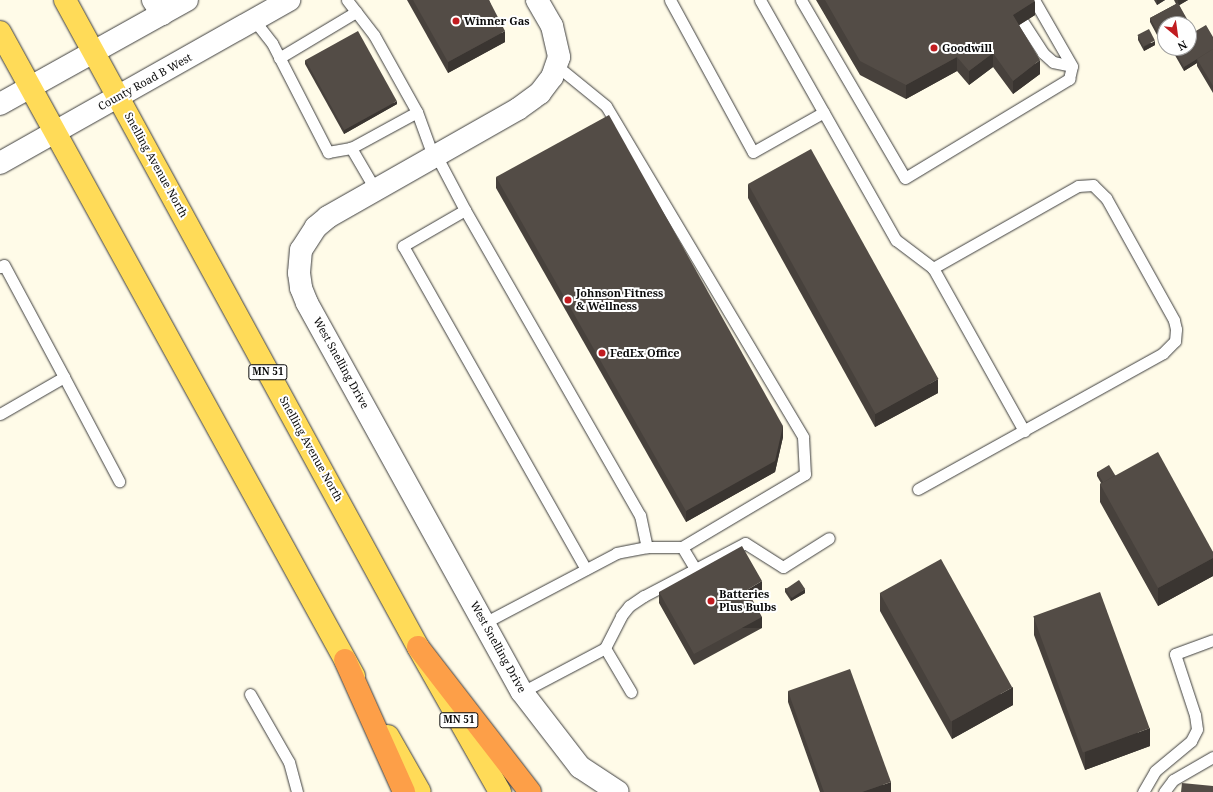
<!DOCTYPE html>
<html>
<head>
<meta charset="utf-8">
<style>
  body { margin:0 }
  #map { position:relative; width:1213px; height:792px; overflow:hidden; background:#fffbe8; font-family:"Noto Serif",serif }
  div>[style] { position:absolute }
  .roads { filter:drop-shadow(0 0 1px #3d3d3d) drop-shadow(0 0 1px #3d3d3d) }
  .service>* { height:11px; margin:-5.5px; padding:0 5.5px; transform-origin:5.5px; border-radius:5.5px; background:#fff }
  .minor>* { height:22px; margin:-11px; padding:0 11px; transform-origin:11px; border-radius:11px; background:#fff }
  .tertiary>* { height:22px; margin:-11px; padding:0 11px; transform-origin:11px; border-radius:11px; background:#fff }
  .primary>* { height:22px; margin:-11px; padding:0 11px; transform-origin:11px; border-radius:11px; background:#ffdb58 }
  .motorway>* { height:22px; margin:-11px; padding:0 11px; transform-origin:11px; border-radius:11px; background:#fd9f48 }
  .wall>* { inset:0; background:#47413c }
  .shaded-wall>* { inset:0; background:#3a3531; transform-origin:0 0 }
  .building>* { inset:0; background:#534c46; transform-origin:0 0 }
  .dots>* { width:11px; height:11px; translate:-50% -50%; box-sizing:border-box; border:2px solid #fff; border-radius:50% }
  span { translate:-50% -50%; white-space:nowrap; text-align:center; line-height:1.15; -webkit-text-stroke:4px #fff; paint-order:stroke }
  .shield-label span { padding:1px 3px; background:#fff; border:1px solid; border-radius:3px; -webkit-text-stroke-width:0 }
  .shield-label { font-size:10px; color:#0a0a0a; font-weight:700 }
  .poi-label { font-size:11px; color:#0a0a0a; font-weight:700 }
  .left { translate:0 -50%; text-align:left }
  .street-label { font-size:11px; color:#0a0a0a }
  .north { position:absolute; left:1157px; top:16px; width:40px; height:40px; box-sizing:border-box; background:#fff; border:1px solid #9d9d9d; border-radius:50%; rotate:151deg; font-size:11px; font-weight:700; line-height:16px; text-align:center; color:#0a0a0a }
  .north::after { content:''; display:block; margin:auto; width:14px; height:18px; background:#c11c20; clip-path:polygon(50% 0,100% 100%,50% 72%,0 100%) }
</style>
</head>
<body>
<div id="map">
  <div class="roads">
    <div class="service">
      <div style="left:347px;top:0;width:44px;rotate:52.4deg"></div>
      <div style="left:374px;top:35px;width:88px;rotate:60.8deg"></div>
      <div style="left:417px;top:112px;width:47px;rotate:70deg"></div>
      <div style="left:670px;top:0;width:173px;rotate:61.4deg"></div>
      <div style="left:753px;top:152px;width:81px;rotate:-29.4deg"></div>
      <div style="left:760px;top:0;width:276px;rotate:60.5deg"></div>
      <div style="left:896px;top:240px;width:46px;rotate:37.1deg"></div>
      <div style="left:933px;top:268px;width:187px;rotate:60.8deg"></div>
      <div style="left:801px;top:0;width:206px;rotate:59.7deg"></div>
      <div style="left:905px;top:178px;width:192px;rotate:-31.1deg"></div>
      <div style="left:1069px;top:79px;width:13px;rotate:-77deg"></div>
      <div style="left:1072px;top:66px;width:76px;rotate:-119.9deg"></div>
      <div style="left:254px;top:20px;width:29px;rotate:52deg"></div>
      <div style="left:272px;top:43px;width:123px;rotate:62.8deg"></div>
      <div style="left:328px;top:152px;width:23px;rotate:-10deg"></div>
      <div style="left:1023px;top:22px;width:37px;rotate:57deg"></div>
      <div style="left:1043px;top:53px;width:13px;rotate:42deg"></div>
      <div style="left:1053px;top:62px;width:19px;rotate:12deg"></div>
      <div style="left:279px;top:58px;width:90px;rotate:-30.9deg"></div>
      <div style="left:557px;top:66px;width:63px;rotate:39.2deg"></div>
      <div style="left:606px;top:106px;width:385px;rotate:59.2deg"></div>
      <div style="left:803px;top:437px;width:37px;rotate:87deg"></div>
      <div style="left:805px;top:474px;width:143px;rotate:149.3deg"></div>
      <div style="left:682px;top:547px;width:35px;rotate:180deg"></div>
      <div style="left:436px;top:155px;width:62px;rotate:62.2deg"></div>
      <div style="left:465px;top:210px;width:352px;rotate:60.2deg"></div>
      <div style="left:640px;top:515px;width:33px;rotate:78deg"></div>
      <div style="left:647px;top:547px;width:31px;rotate:169deg"></div>
      <div style="left:617px;top:553px;width:150px;rotate:152.2deg"></div>
      <div style="left:375px;top:189px;width:48px;rotate:-120.3deg"></div>
      <div style="left:351px;top:148px;width:75px;rotate:-28.6deg"></div>
      <div style="left:465px;top:210px;width:72px;rotate:149.9deg"></div>
      <div style="left:403px;top:246px;width:371px;rotate:60.5deg"></div>
      <div style="left:0;top:267px;width:4px;rotate:-27deg"></div>
      <div style="left:4px;top:265px;width:127px;rotate:61.8deg"></div>
      <div style="left:0;top:414px;width:74px;rotate:-30deg"></div>
      <div style="left:64px;top:377px;width:118px;rotate:62.1deg"></div>
      <div style="left:918px;top:489px;width:280px;rotate:-29deg"></div>
      <div style="left:1163px;top:353px;width:17px;rotate:-45deg"></div>
      <div style="left:1175px;top:341px;width:12px;rotate:-85deg"></div>
      <div style="left:1176px;top:329px;width:9px;rotate:-103deg"></div>
      <div style="left:1174px;top:320px;width:140px;rotate:-119.1deg"></div>
      <div style="left:1106px;top:198px;width:18px;rotate:-135deg"></div>
      <div style="left:1093px;top:185px;width:15px;rotate:176deg"></div>
      <div style="left:1078px;top:186px;width:167px;rotate:150.5deg"></div>
      <div style="left:682px;top:547px;width:27px;rotate:59deg"></div>
      <div style="left:605px;top:648px;width:51px;rotate:59.4deg"></div>
      <div style="left:522px;top:692px;width:94px;rotate:-27.9deg"></div>
      <div style="left:605px;top:648px;width:36px;rotate:-63deg"></div>
      <div style="left:621px;top:616px;width:13px;rotate:-51deg"></div>
      <div style="left:629px;top:606px;width:18px;rotate:-34deg"></div>
      <div style="left:644px;top:596px;width:114px;rotate:-27.7deg"></div>
      <div style="left:745px;top:543px;width:45px;rotate:32.3deg"></div>
      <div style="left:783px;top:567px;width:54px;rotate:-32.2deg"></div>
      <div style="left:250px;top:694px;width:78px;rotate:60.2deg"></div>
      <div style="left:289px;top:762px;width:31px;rotate:75deg"></div>
      <div style="left:1143px;top:792px;width:24px;rotate:-60deg"></div>
      <div style="left:1155px;top:771px;width:47px;rotate:-39.8deg"></div>
      <div style="left:1191px;top:741px;width:13px;rotate:-63deg"></div>
      <div style="left:1197px;top:729px;width:14px;rotate:-98deg"></div>
      <div style="left:1195px;top:715px;width:64px;rotate:-108.2deg"></div>
      <div style="left:1175px;top:654px;width:40px;rotate:-20.2deg"></div>
      <div style="left:1164px;top:792px;width:15px;rotate:-53deg"></div>
      <div style="left:1173px;top:780px;width:46px;rotate:-29.9deg"></div>
    </div>
    <div class="minor">
      <div style="left:153px;top:0;width:17px;rotate:57deg"></div>
    </div>
    <div class="tertiary">
      <div style="left:537px;top:0;width:30px;rotate:60deg"></div>
      <div style="left:552px;top:26px;width:32px;rotate:77deg"></div>
      <div style="left:559px;top:57px;width:21px;rotate:109deg"></div>
      <div style="left:552px;top:77px;width:20px;rotate:127deg"></div>
      <div style="left:540px;top:93px;width:27px;rotate:144deg"></div>
      <div style="left:518px;top:109px;width:219px;rotate:150.4deg"></div>
      <div style="left:328px;top:217px;width:16px;rotate:140deg"></div>
      <div style="left:316px;top:227px;width:27px;rotate:123deg"></div>
      <div style="left:301px;top:250px;width:23px;rotate:95deg"></div>
      <div style="left:299px;top:273px;width:15px;rotate:82deg"></div>
      <div style="left:301px;top:288px;width:16px;rotate:68deg"></div>
      <div style="left:307px;top:303px;width:444px;rotate:61.1deg"></div>
      <div style="left:522px;top:692px;width:95px;rotate:52.3deg"></div>
      <div style="left:580px;top:767px;width:45px;rotate:33.3deg"></div>
      <div style="left:0;top:104px;width:214px;rotate:-29.1deg"></div>
      <div style="left:0;top:163px;width:332px;rotate:-29.4deg"></div>
    </div>
    <div class="primary">
      <div style="left:65px;top:0;width:737px;rotate:61.38deg"></div>
      <div style="left:418px;top:647px;width:167px;rotate:60.5deg"></div>
      <div style="left:0;top:32px;width:735px;rotate:61.2deg"></div>
      <div style="left:388px;top:736px;width:64px;rotate:60.3deg"></div>
    </div>
    <div class="motorway">
      <div style="left:418px;top:647px;width:183px;rotate:52.3deg"></div>
      <div style="left:345px;top:660px;width:145px;rotate:65.9deg"></div>
    </div>
  </div>
  <div class="wall">
    <div style="clip-path:polygon(407px 0,489px 0,505px 42px,448px 73px)"></div>
    <div style="clip-path:polygon(816px 0,1034px 0,1035px 15px,1019px 25px,1040px 74px,1013px 94px,993px 67px,969px 85px,957px 71px,906px 99px,860px 75px)"></div>
    <div style="clip-path:polygon(1154px 0,1165px 0,1157px 5px)"></div>
    <div style="clip-path:polygon(1174px 0,1188px 0,1179px 5px,1191px 30px,1163px 46px,1150px 22px,1150px 18px,1176px 4px)"></div>
    <div style="clip-path:polygon(1138px 36px,1155px 45px,1144px 51px,1138px 40px)"></div>
    <div style="clip-path:polygon(1213px 37px,1213px 93px,1197px 66px,1197px 63px,1184px 71px,1172px 50px,1172px 48px,1189px 48px)"></div>
    <div style="clip-path:polygon(305px 60px,397px 104px,344px 134px,305px 64px)"></div>
    <div style="clip-path:polygon(496px 177px,783px 437px,775px 472px,686px 522px,496px 188px)"></div>
    <div style="clip-path:polygon(748px 184px,938px 393px,875px 427px,748px 198px)"></div>
    <div style="clip-path:polygon(1097px 472px,1115px 475px,1213px 552px,1213px 576px,1158px 606px,1100px 502px,1100px 484px,1101px 483px,1097px 476px)"></div>
    <div style="clip-path:polygon(785px 588px,805px 593px,791px 601px,785px 592px)"></div>
    <div style="clip-path:polygon(659px 592px,762px 592px,751px 598px,762px 628px,694px 665px,659px 603px)"></div>
    <div style="clip-path:polygon(880px 593px,1013px 705px,952px 739px,880px 611px)"></div>
    <div style="clip-path:polygon(1034px 617px,1150px 746px,1085px 770px,1034px 635px)"></div>
    <div style="clip-path:polygon(788px 691px,891px 792px,820px 792px,788px 702px)"></div>
  </div>
  <div class="shaded-wall">
    <div style="clip-path:polygon(1157px 0,1165px 0,1157px 5px)"></div>
    <div style="clip-path:polygon(1178px 0,1188px 0,1178px 6px)"></div>
    <div style="clip-path:polygon(1035px 1px,1035px 15px,1013px 29px,1013px 15px)"></div>
    <div style="clip-path:polygon(1191px 26px,1191px 30px,1189px 31px,1189px 27px)"></div>
    <div style="clip-path:polygon(505px 31px,505px 42px,448px 73px,448px 62px)"></div>
    <div style="clip-path:polygon(1155px 41px,1155px 45px,1144px 51px,1144px 47px)"></div>
    <div style="clip-path:polygon(1165px 41px,1165px 45px,1163px 46px,1163px 42px)"></div>
    <div style="clip-path:polygon(993px 53px,993px 67px,969px 85px,969px 71px)"></div>
    <div style="clip-path:polygon(957px 57px,957px 71px,906px 99px,906px 85px)"></div>
    <div style="clip-path:polygon(1197px 59px,1197px 63px,1184px 71px,1184px 67px)"></div>
    <div style="clip-path:polygon(1040px 60px,1040px 74px,1013px 94px,1013px 81px)"></div>
    <div style="clip-path:polygon(397px 101px,397px 104px,344px 134px,344px 130px)"></div>
    <div style="clip-path:polygon(938px 379px,938px 393px,875px 427px,875px 414px)"></div>
    <div style="clip-path:polygon(783px 426px,783px 437px,775px 472px,686px 522px,686px 511px)"></div>
    <div style="clip-path:polygon(1213px 558px,1213px 576px,1158px 606px,1158px 588px)"></div>
    <div style="clip-path:polygon(762px 581px,762px 592px,747px 601px,747px 590px)"></div>
    <div style="clip-path:polygon(805px 589px,805px 593px,791px 601px,791px 597px)"></div>
    <div style="left:762px;top:617px;width:11px;height:77px;rotate:90deg"></div>
    <div style="clip-path:polygon(1013px 687px,1013px 705px,952px 739px,952px 721px)"></div>
    <div style="clip-path:polygon(1150px 728px,1150px 746px,1085px 770px,1085px 752px)"></div>
    <div style="clip-path:polygon(891px 782px,891px 792px,862px 792px)"></div>
  </div>
  <div class="building">
    <div style="clip-path:polygon(413px 0,489px 0,505px 31px,448px 62px)"></div>
    <div style="clip-path:polygon(825px 0,1034px 0,1035px 1px,1013px 15px,1040px 60px,1013px 81px,993px 53px,969px 71px,957px 57px,906px 85px,860px 61px)"></div>
    <div style="clip-path:polygon(1178px 3px,1191px 26px,1189px 27px,1189px 24px,1165px 24px,1165px 41px,1163px 42px,1150px 18px)"></div>
    <div style="clip-path:polygon(1206px 25px,1213px 37px,1213px 49px,1197px 59px,1184px 67px,1173px 48px,1189px 48px,1189px 35px)"></div>
    <div style="left:1149px;top:29px;width:13px;height:13px;rotate:63deg"></div>
    <div style="left:358px;top:31px;width:80px;height:60px;rotate:61deg"></div>
    <div style="clip-path:polygon(1213px 49px,1213px 86px,1197px 59px)"></div>
    <div style="clip-path:polygon(609px 115px,783px 426px,775px 461px,686px 511px,496px 177px)"></div>
    <div style="left:811px;top:149px;width:263px;height:72px;rotate:61deg"></div>
    <div style="clip-path:polygon(1158px 452px,1213px 552px,1213px 558px,1158px 588px,1100px 484px)"></div>
    <div style="left:1109px;top:465px;width:12px;height:14px;rotate:59deg"></div>
    <div style="clip-path:polygon(742px 546px,762px 581px,747px 590px,762px 617px,694px 654px,659px 592px)"></div>
    <div style="left:941px;top:559px;width:147px;height:70px;rotate:61deg"></div>
    <div style="left:799px;top:580px;width:11px;height:16px;rotate:56deg"></div>
    <div style="left:1100px;top:592px;width:145px;height:71px;rotate:70deg"></div>
    <div style="clip-path:polygon(850px 669px,891px 782px,862px 792px,824px 792px,788px 691px)"></div>
    <div style="clip-path:polygon(1182px 783px,1213px 786px,1213px 792px,1181px 792px)"></div>
  </div>
  <div class="dots">
    <div style="left:456px;top:21px;background:#c11c20"></div>
    <div style="left:934px;top:48px;background:#c11c20"></div>
    <div style="left:568px;top:300px;background:#c11c20"></div>
    <div style="left:602px;top:353px;background:#c11c20"></div>
    <div style="left:711px;top:601px;background:#c11c20"></div>
  </div>
  <div class="shield-label">
    <span style="left:268px;top:372px">MN 51</span>
    <span style="left:459px;top:720px">MN 51</span>
  </div>
  <div class="poi-label">
    <span class="left" style="left:464px;top:21px">Winner Gas</span>
    <span class="left" style="left:942px;top:48px">Goodwill</span>
    <span class="left" style="left:576px;top:300px">Johnson Fitness<br>&amp; Wellness</span>
    <span class="left" style="left:610px;top:353px">FedEx Office</span>
    <span class="left" style="left:719px;top:601px">Batteries<br>Plus Bulbs</span>
  </div>
  <div class="street-label">
    <span style="left:145px;top:82px;rotate:-29deg">County Road B West</span>
    <span style="left:156px;top:165px;rotate:61deg">Snelling Avenue North</span>
    <span style="left:341px;top:363px;rotate:61deg">West Snelling Drive</span>
    <span style="left:311px;top:449px;rotate:61deg">Snelling Avenue North</span>
    <span style="left:498px;top:647px;rotate:61deg">West Snelling Drive</span>
  </div>
  <div class="north">N</div>
</div>
</body>
</html>
